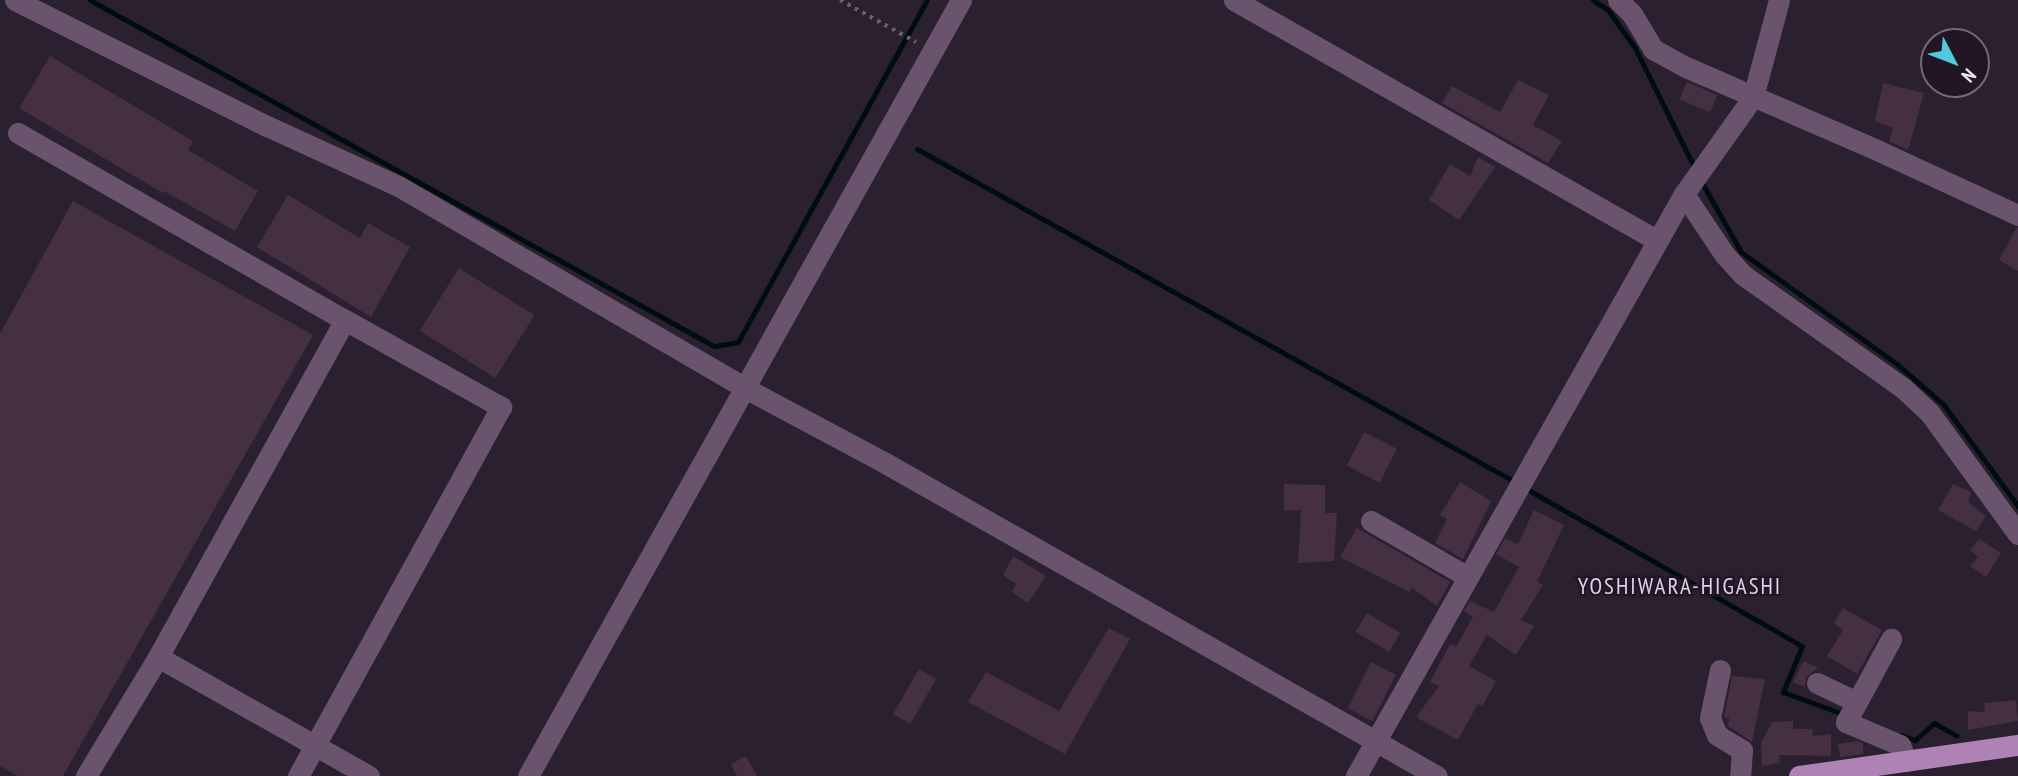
<!DOCTYPE html>
<html>
<head>
<meta charset="utf-8">
<style>
  body { margin:0 }
  #map { position:relative; width:2018px; height:776px; overflow:hidden; background:#2a202f; font-family:"PT Sans Narrow",sans-serif }
  div>[style] { position:absolute }
  .stream>* { height:5px; margin:-2.5px; padding:0 2.5px; transform-origin:2.5px; border-radius:2.5px; background:#000d10 }
  .building>* { inset:0; background:#452f43; transform-origin:0 0 }
  .path>* { height:3.5px; margin-top:-1.75px; transform-origin:0; background:repeating-linear-gradient(90deg,#6a616f 0 3.5px,transparent 0 8.5px) }
  .minor>* { height:21px; margin:-10.5px; padding:0 10.5px; transform-origin:10.5px; border-radius:10.5px; background:#6a546d }
  .major>* { height:21px; margin:-10.5px; padding:0 10.5px; transform-origin:10.5px; border-radius:10.5px; background:#af82b6 }
  span { translate:-50% -50%; white-space:nowrap; text-align:center; line-height:1.15; -webkit-text-stroke:5px #201625; paint-order:stroke }
  .neighbourhood-label { font-size:23px; color:#dfd1e5; letter-spacing:2px }
  .north { position:absolute; left:1920px; top:28px; width:70px; height:70px; box-sizing:border-box; background:#201625; border:2px solid #726a77; border-radius:50%; rotate:132deg; font-size:19px; font-weight:700; line-height:28px; text-align:center; color:#eee7f1 }
  .north::after { content:''; display:block; margin:auto; width:24px; height:32px; background:#53cadc; clip-path:polygon(50% 0,100% 100%,50% 72%,0 100%) }
</style>
</head>
<body>
<div id="map">
  <div class="stream">
    <div style="left:90px;top:0;width:714px;rotate:29.01deg"></div>
    <div style="left:714px;top:346px;width:24px;rotate:-9deg"></div>
    <div style="left:738px;top:342px;width:391px;rotate:-61.1deg"></div>
    <div style="left:1593px;top:0;width:18px;rotate:34deg"></div>
    <div style="left:1608px;top:10px;width:47px;rotate:54.6deg"></div>
    <div style="left:1635px;top:48px;width:135px;rotate:63.6deg"></div>
    <div style="left:917px;top:149px;width:687px;rotate:29.1deg"></div>
    <div style="left:1701px;top:181px;width:81px;rotate:60.6deg"></div>
    <div style="left:1741px;top:252px;width:192px;rotate:35.7deg"></div>
    <div style="left:1897px;top:364px;width:61px;rotate:41deg"></div>
    <div style="left:1943px;top:404px;width:127px;rotate:53.7deg"></div>
    <div style="left:1525px;top:488px;width:319px;rotate:29.7deg"></div>
    <div style="left:1802px;top:646px;width:50px;rotate:112.4deg"></div>
    <div style="left:1783px;top:692px;width:64px;rotate:20.1deg"></div>
    <div style="left:1901px;top:735px;width:15px;rotate:20deg"></div>
    <div style="left:1915px;top:740px;width:25px;rotate:-42deg"></div>
    <div style="left:1934px;top:723px;width:26px;rotate:29deg"></div>
  </div>
  <div class="building">
    <div style="clip-path:polygon(50px 56px,193px 141px,188px 150px,258px 191px,235px 231px,164px 191px,163px 193px,19px 108px)"></div>
    <div style="clip-path:polygon(1518px 80px,1549px 95px,1533px 125px,1562px 141px,1548px 163px,1442px 103px,1452px 86px,1500px 112px)"></div>
    <div style="left:1687px;top:82px;width:33px;height:19px;rotate:23deg"></div>
    <div style="clip-path:polygon(1883px 83px,1924px 93px,1908px 150px,1889px 141px,1893px 128px,1875px 121px)"></div>
    <div style="clip-path:polygon(1478px 157px,1495px 167px,1459px 220px,1429px 200px,1450px 164px,1470px 176px)"></div>
    <div style="clip-path:polygon(288px 195px,360px 238px,368px 223px,410px 247px,371px 317px,257px 247px)"></div>
    <div style="clip-path:polygon(73px 201px,313px 335px,63px 776px,18px 776px,0 766px,0 334px)"></div>
    <div style="clip-path:polygon(2016px 228px,2018px 228px,2018px 271px,1999px 260px)"></div>
    <div style="left:459px;top:268px;width:89px;height:74px;rotate:32deg"></div>
    <div style="left:1364px;top:432px;width:37px;height:38px;rotate:27deg"></div>
    <div style="clip-path:polygon(1460px 482px,1491px 501px,1463px 559px,1435px 543px,1447px 519px,1440px 515px)"></div>
    <div style="clip-path:polygon(1284px 484px,1325px 485px,1325px 513px,1337px 513px,1334px 561px,1298px 563px,1301px 510px,1284px 511px)"></div>
    <div style="clip-path:polygon(1953px 484px,1971px 492px,1968px 502px,1986px 516px,1976px 531px,1938px 510px)"></div>
    <div style="clip-path:polygon(1534px 510px,1564px 525px,1537px 582px,1543px 585px,1521px 620px,1534px 626px,1516px 655px,1487px 635px,1469px 666px,1496px 681px,1482px 707px,1478px 704px,1458px 740px,1416px 717px,1439px 686px,1430px 682px,1450px 644px,1456px 647px,1473px 617px,1464px 611px,1470px 601px,1494px 612px,1519px 567px,1496px 554px,1505px 538px,1518px 544px)"></div>
    <div style="clip-path:polygon(1357px 528px,1450px 582px,1437px 606px,1412px 588px,1409px 592px,1340px 557px)"></div>
    <div style="clip-path:polygon(1979px 539px,2001px 553px,1986px 577px,1970px 566px,1978px 557px,1970px 550px)"></div>
    <div style="clip-path:polygon(1013px 556px,1046px 576px,1028px 603px,1012px 592px,1016px 584px,1003px 575px)"></div>
    <div style="clip-path:polygon(1843px 608px,1882px 630px,1857px 674px,1827px 656px,1843px 630px,1834px 623px)"></div>
    <div style="left:1367px;top:613px;width:39px;height:22px;rotate:31deg"></div>
    <div style="clip-path:polygon(1109px 628px,1130px 639px,1065px 754px,968px 702px,986px 672px,1059px 711px)"></div>
    <div style="clip-path:polygon(1804px 661px,1818px 668px,1806px 677px,1805px 687px,1793px 682px)"></div>
    <div style="left:1371px;top:662px;width:28px;height:52px;rotate:27deg"></div>
    <div style="left:919px;top:669px;width:20px;height:52px;rotate:30deg"></div>
    <div style="clip-path:polygon(1732px 676px,1765px 679px,1752px 742px,1728px 726px,1729px 718px,1724px 717px)"></div>
    <div style="clip-path:polygon(2016px 700px,2018px 721px,1968px 730px,1968px 711px,1985px 712px,1984px 703px)"></div>
    <div style="clip-path:polygon(1793px 721px,1793px 729px,1812px 729px,1813px 736px,1831px 734px,1831px 756px,1779px 755px,1780px 763px,1762px 766px,1761px 743px,1772px 722px)"></div>
    <div style="clip-path:polygon(1857px 741px,1863px 743px,1863px 754px,1840px 757px,1838px 744px)"></div>
    <div style="clip-path:polygon(746px 756px,757px 776px,737px 776px,731px 764px)"></div>
  </div>
  <div class="path">
    <div style="left:840px;top:0;width:87px;rotate:28.9deg"></div>
  </div>
  <div class="minor">
    <div style="left:15px;top:0;width:282px;rotate:26.6deg"></div>
    <div style="left:267px;top:126px;width:146px;rotate:24.6deg"></div>
    <div style="left:400px;top:187px;width:397px;rotate:30.2deg"></div>
    <div style="left:743px;top:387px;width:163px;rotate:28.1deg"></div>
    <div style="left:887px;top:464px;width:632px;rotate:29.57deg"></div>
    <div style="left:1234px;top:0;width:486px;rotate:29.6deg"></div>
    <div style="left:1618px;top:0;width:20px;rotate:45deg"></div>
    <div style="left:1632px;top:14px;width:41px;rotate:59deg"></div>
    <div style="left:1653px;top:49px;width:38px;rotate:29deg"></div>
    <div style="left:1686px;top:67px;width:210px;rotate:23.5deg"></div>
    <div style="left:1879px;top:151px;width:153px;rotate:24.7deg"></div>
    <div style="left:18px;top:133px;width:377px;rotate:29.8deg"></div>
    <div style="left:1684px;top:194px;width:72px;rotate:56.3deg"></div>
    <div style="left:1724px;top:254px;width:28px;rotate:48deg"></div>
    <div style="left:1743px;top:275px;width:194px;rotate:35.2deg"></div>
    <div style="left:1902px;top:387px;width:37px;rotate:43deg"></div>
    <div style="left:1929px;top:412px;width:151px;rotate:53.9deg"></div>
    <div style="left:1371px;top:521px;width:112px;rotate:30deg"></div>
    <div style="left:158px;top:657px;width:242px;rotate:29.4deg"></div>
    <div style="left:1720px;top:670px;width:49px;rotate:101.8deg"></div>
    <div style="left:1710px;top:718px;width:18px;rotate:68deg"></div>
    <div style="left:1717px;top:735px;width:29px;rotate:31deg"></div>
    <div style="left:1742px;top:750px;width:26px;rotate:94deg"></div>
    <div style="left:1817px;top:683px;width:44px;rotate:25.4deg"></div>
    <div style="left:1857px;top:702px;width:23px;rotate:119deg"></div>
    <div style="left:1846px;top:722px;width:59px;rotate:23.1deg"></div>
    <div style="left:1900px;top:745px;width:17px;rotate:69deg"></div>
    <div style="left:1857px;top:702px;width:72px;rotate:-61.6deg"></div>
    <div style="left:86px;top:776px;width:139px;rotate:-58.8deg"></div>
    <div style="left:158px;top:657px;width:385px;rotate:-61deg"></div>
    <div style="left:345px;top:320px;width:179px;rotate:29.1deg"></div>
    <div style="left:501px;top:407px;width:421px;rotate:118.8deg"></div>
    <div style="left:528px;top:776px;width:889px;rotate:-60.84deg"></div>
    <div style="left:1356px;top:776px;width:668px;rotate:-60.6deg"></div>
    <div style="left:1684px;top:194px;width:119px;rotate:-54.6deg"></div>
    <div style="left:1753px;top:97px;width:100px;rotate:-75deg"></div>
  </div>
  <div class="major">
    <div style="left:1799px;top:776px;width:221px;rotate:-8.1deg"></div>
  </div>
  <div class="neighbourhood-label">
    <span style="left:1680px;top:586px">YOSHIWARA-HIGASHI</span>
  </div>
  <div class="north">N</div>
</div>
</body>
</html>
